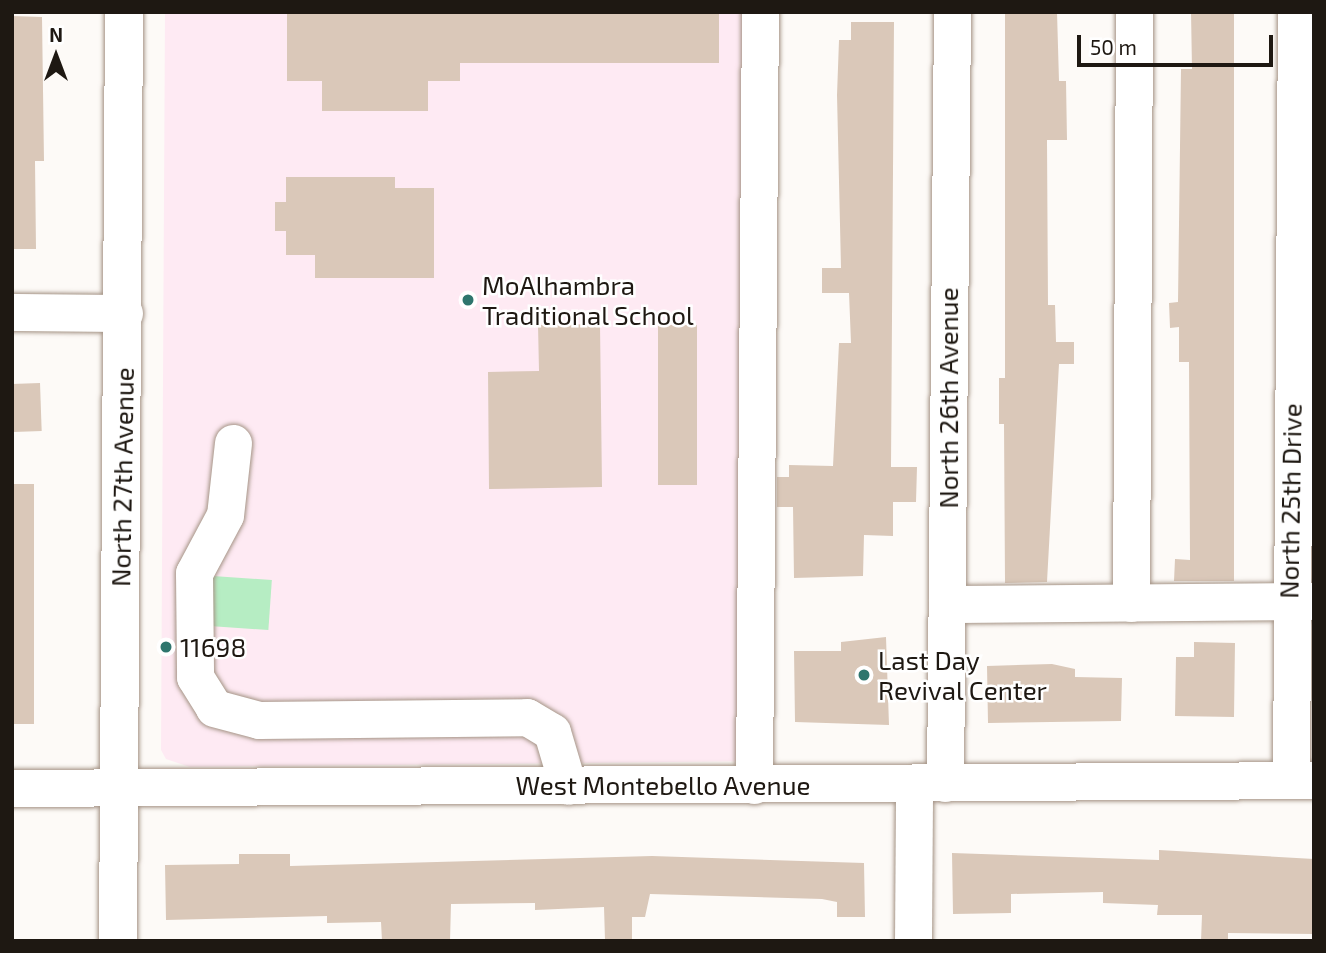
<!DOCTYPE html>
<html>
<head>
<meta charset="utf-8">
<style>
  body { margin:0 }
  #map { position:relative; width:1326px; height:953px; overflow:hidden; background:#fdfaf7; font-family:"Exo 2",sans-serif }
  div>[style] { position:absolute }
  .education>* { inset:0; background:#feeaf3 }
  .green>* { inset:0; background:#b6edc3; transform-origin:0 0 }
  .building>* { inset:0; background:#dac8b9; transform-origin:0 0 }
  .roads { filter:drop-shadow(0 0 2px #a59486) drop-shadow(0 0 2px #a59486) }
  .minor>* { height:37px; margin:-18.5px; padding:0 18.5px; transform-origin:18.5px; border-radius:18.5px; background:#fff }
  .major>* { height:38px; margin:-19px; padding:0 19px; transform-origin:19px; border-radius:19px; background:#fff }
  .dots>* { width:19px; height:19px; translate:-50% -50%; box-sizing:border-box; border:4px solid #fff; border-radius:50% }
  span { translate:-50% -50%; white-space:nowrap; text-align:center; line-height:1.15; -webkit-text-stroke:5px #fff; paint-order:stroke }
  .poi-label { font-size:26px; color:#1e1812 }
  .left { translate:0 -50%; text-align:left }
  .street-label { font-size:26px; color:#1e1812 }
  .frame { position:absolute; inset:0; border:14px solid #1e1812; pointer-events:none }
  .north { position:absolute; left:21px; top:21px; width:70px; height:70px; -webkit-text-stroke:5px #fff; paint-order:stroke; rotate:0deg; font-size:19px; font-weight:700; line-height:28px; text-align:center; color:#1e1812 }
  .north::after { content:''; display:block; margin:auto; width:24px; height:32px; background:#1e1812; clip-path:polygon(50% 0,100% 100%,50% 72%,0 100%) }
  .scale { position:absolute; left:1077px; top:35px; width:196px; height:32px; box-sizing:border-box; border:4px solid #1e1812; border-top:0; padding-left:9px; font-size:21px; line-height:24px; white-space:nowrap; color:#1e1812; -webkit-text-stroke:5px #fff; paint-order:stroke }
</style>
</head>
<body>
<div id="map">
  <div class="education">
    <div style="clip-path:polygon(165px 12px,774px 12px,770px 761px,190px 767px,166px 759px,161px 750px)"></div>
  </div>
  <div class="green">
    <div style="left:213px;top:576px;width:59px;height:50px;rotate:4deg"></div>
  </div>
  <div class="building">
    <div style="clip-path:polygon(287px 12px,719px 12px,719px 63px,460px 63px,460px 81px,428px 81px,428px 111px,322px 111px,322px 81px,287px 81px)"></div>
    <div style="clip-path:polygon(1005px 12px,1057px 12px,1059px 81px,1066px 81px,1067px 140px,1047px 140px,1048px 305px,1055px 305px,1056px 342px,1074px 342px,1074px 364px,1059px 364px,1047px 582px,1005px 583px,1004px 424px,999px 424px,999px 378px,1005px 378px)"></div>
    <div style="clip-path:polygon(1191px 12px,1234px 12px,1234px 581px,1174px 581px,1175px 559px,1190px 560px,1189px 362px,1179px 362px,1179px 327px,1170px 328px,1169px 303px,1178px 302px,1181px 69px,1192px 69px)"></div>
    <div style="clip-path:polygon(12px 16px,42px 17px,44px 161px,35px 161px,36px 249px,12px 249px)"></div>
    <div style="clip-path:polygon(851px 22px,894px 22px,891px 467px,917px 467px,916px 502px,893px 502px,893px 536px,864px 535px,863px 576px,794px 578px,793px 507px,777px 507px,777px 477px,789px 477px,789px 465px,833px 466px,839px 343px,851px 343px,849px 293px,822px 293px,822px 268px,841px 268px,837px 95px,839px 40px,851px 40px)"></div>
    <div style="clip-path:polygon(286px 177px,395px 177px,395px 188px,434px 188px,434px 278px,315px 278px,315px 255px,286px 255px,286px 231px,275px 231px,275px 202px,286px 202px)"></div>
    <div style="clip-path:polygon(600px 324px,602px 487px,489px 489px,488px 372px,539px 371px,538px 325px)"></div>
    <div style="left:658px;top:325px;width:39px;height:160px"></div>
    <div style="left:40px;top:383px;width:48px;height:28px;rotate:88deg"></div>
    <div style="left:12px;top:484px;width:22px;height:240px"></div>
    <div style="clip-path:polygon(886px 637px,889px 725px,795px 722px,794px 651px,841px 651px,841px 642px)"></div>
    <div style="clip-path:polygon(1194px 642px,1235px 643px,1234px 717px,1175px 716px,1176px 657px,1194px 657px)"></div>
    <div style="clip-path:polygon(1052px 664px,1075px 669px,1075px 677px,1122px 678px,1121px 721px,988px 723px,987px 666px)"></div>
    <div style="clip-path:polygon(1159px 850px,1314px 859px,1314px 934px,1228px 933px,1228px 941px,1201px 941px,1202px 915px,1157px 915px,1158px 905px,1103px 903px,1103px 892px,1011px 894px,1011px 913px,953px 914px,952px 853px,1159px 860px)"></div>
    <div style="clip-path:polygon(239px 854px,290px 854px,290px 866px,652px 856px,864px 863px,865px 917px,837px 917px,837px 902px,822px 899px,650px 894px,645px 917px,632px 917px,632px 939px,605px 940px,604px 907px,535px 910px,535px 903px,451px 904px,450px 941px,382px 941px,381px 922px,327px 923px,327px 916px,166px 920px,165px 865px,239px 864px)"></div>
  </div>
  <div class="roads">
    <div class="minor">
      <div style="left:12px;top:312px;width:112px;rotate:0.5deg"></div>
      <div style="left:233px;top:443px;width:72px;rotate:96.3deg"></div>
      <div style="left:225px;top:515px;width:66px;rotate:118.1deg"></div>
      <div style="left:194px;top:573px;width:104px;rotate:89.4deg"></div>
      <div style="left:195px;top:677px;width:36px;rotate:58deg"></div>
      <div style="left:214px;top:708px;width:47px;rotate:14.9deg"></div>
      <div style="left:259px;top:720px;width:268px;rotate:-0.6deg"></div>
      <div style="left:527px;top:717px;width:29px;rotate:31deg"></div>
      <div style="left:552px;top:732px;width:56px;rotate:73.5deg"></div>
      <div style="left:1131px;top:603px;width:591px;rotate:-89.71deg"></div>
      <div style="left:947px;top:604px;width:367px;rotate:-0.5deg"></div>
      <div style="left:1291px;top:780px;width:768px;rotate:-89.63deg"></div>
      <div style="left:945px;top:783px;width:771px;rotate:-89.48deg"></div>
      <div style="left:754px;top:785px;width:773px;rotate:-89.56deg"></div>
      <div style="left:12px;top:788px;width:1302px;rotate:-0.35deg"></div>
      <div style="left:913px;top:941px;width:158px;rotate:-89.6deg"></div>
    </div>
    <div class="major">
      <div style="left:118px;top:941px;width:929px;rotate:-89.63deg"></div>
    </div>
  </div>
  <div class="dots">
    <div style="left:468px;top:300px;background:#2e756d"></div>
    <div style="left:166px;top:647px;background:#2e756d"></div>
    <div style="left:864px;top:675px;background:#2e756d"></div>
  </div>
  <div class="poi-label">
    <span class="left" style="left:482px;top:300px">MoAlhambra<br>Traditional School</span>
    <span class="left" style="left:180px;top:647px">11698</span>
    <span class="left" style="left:878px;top:675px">Last Day<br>Revival Center</span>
  </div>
  <div class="street-label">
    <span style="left:948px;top:398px;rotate:-90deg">North 26th Avenue</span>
    <span style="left:122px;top:477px;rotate:-89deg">North 27th Avenue</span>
    <span style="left:1290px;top:501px;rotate:-89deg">North 25th Drive</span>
    <span style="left:663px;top:785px">West Montebello Avenue</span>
  </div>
  <div class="frame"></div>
  <div class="north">N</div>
  <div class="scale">50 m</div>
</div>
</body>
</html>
